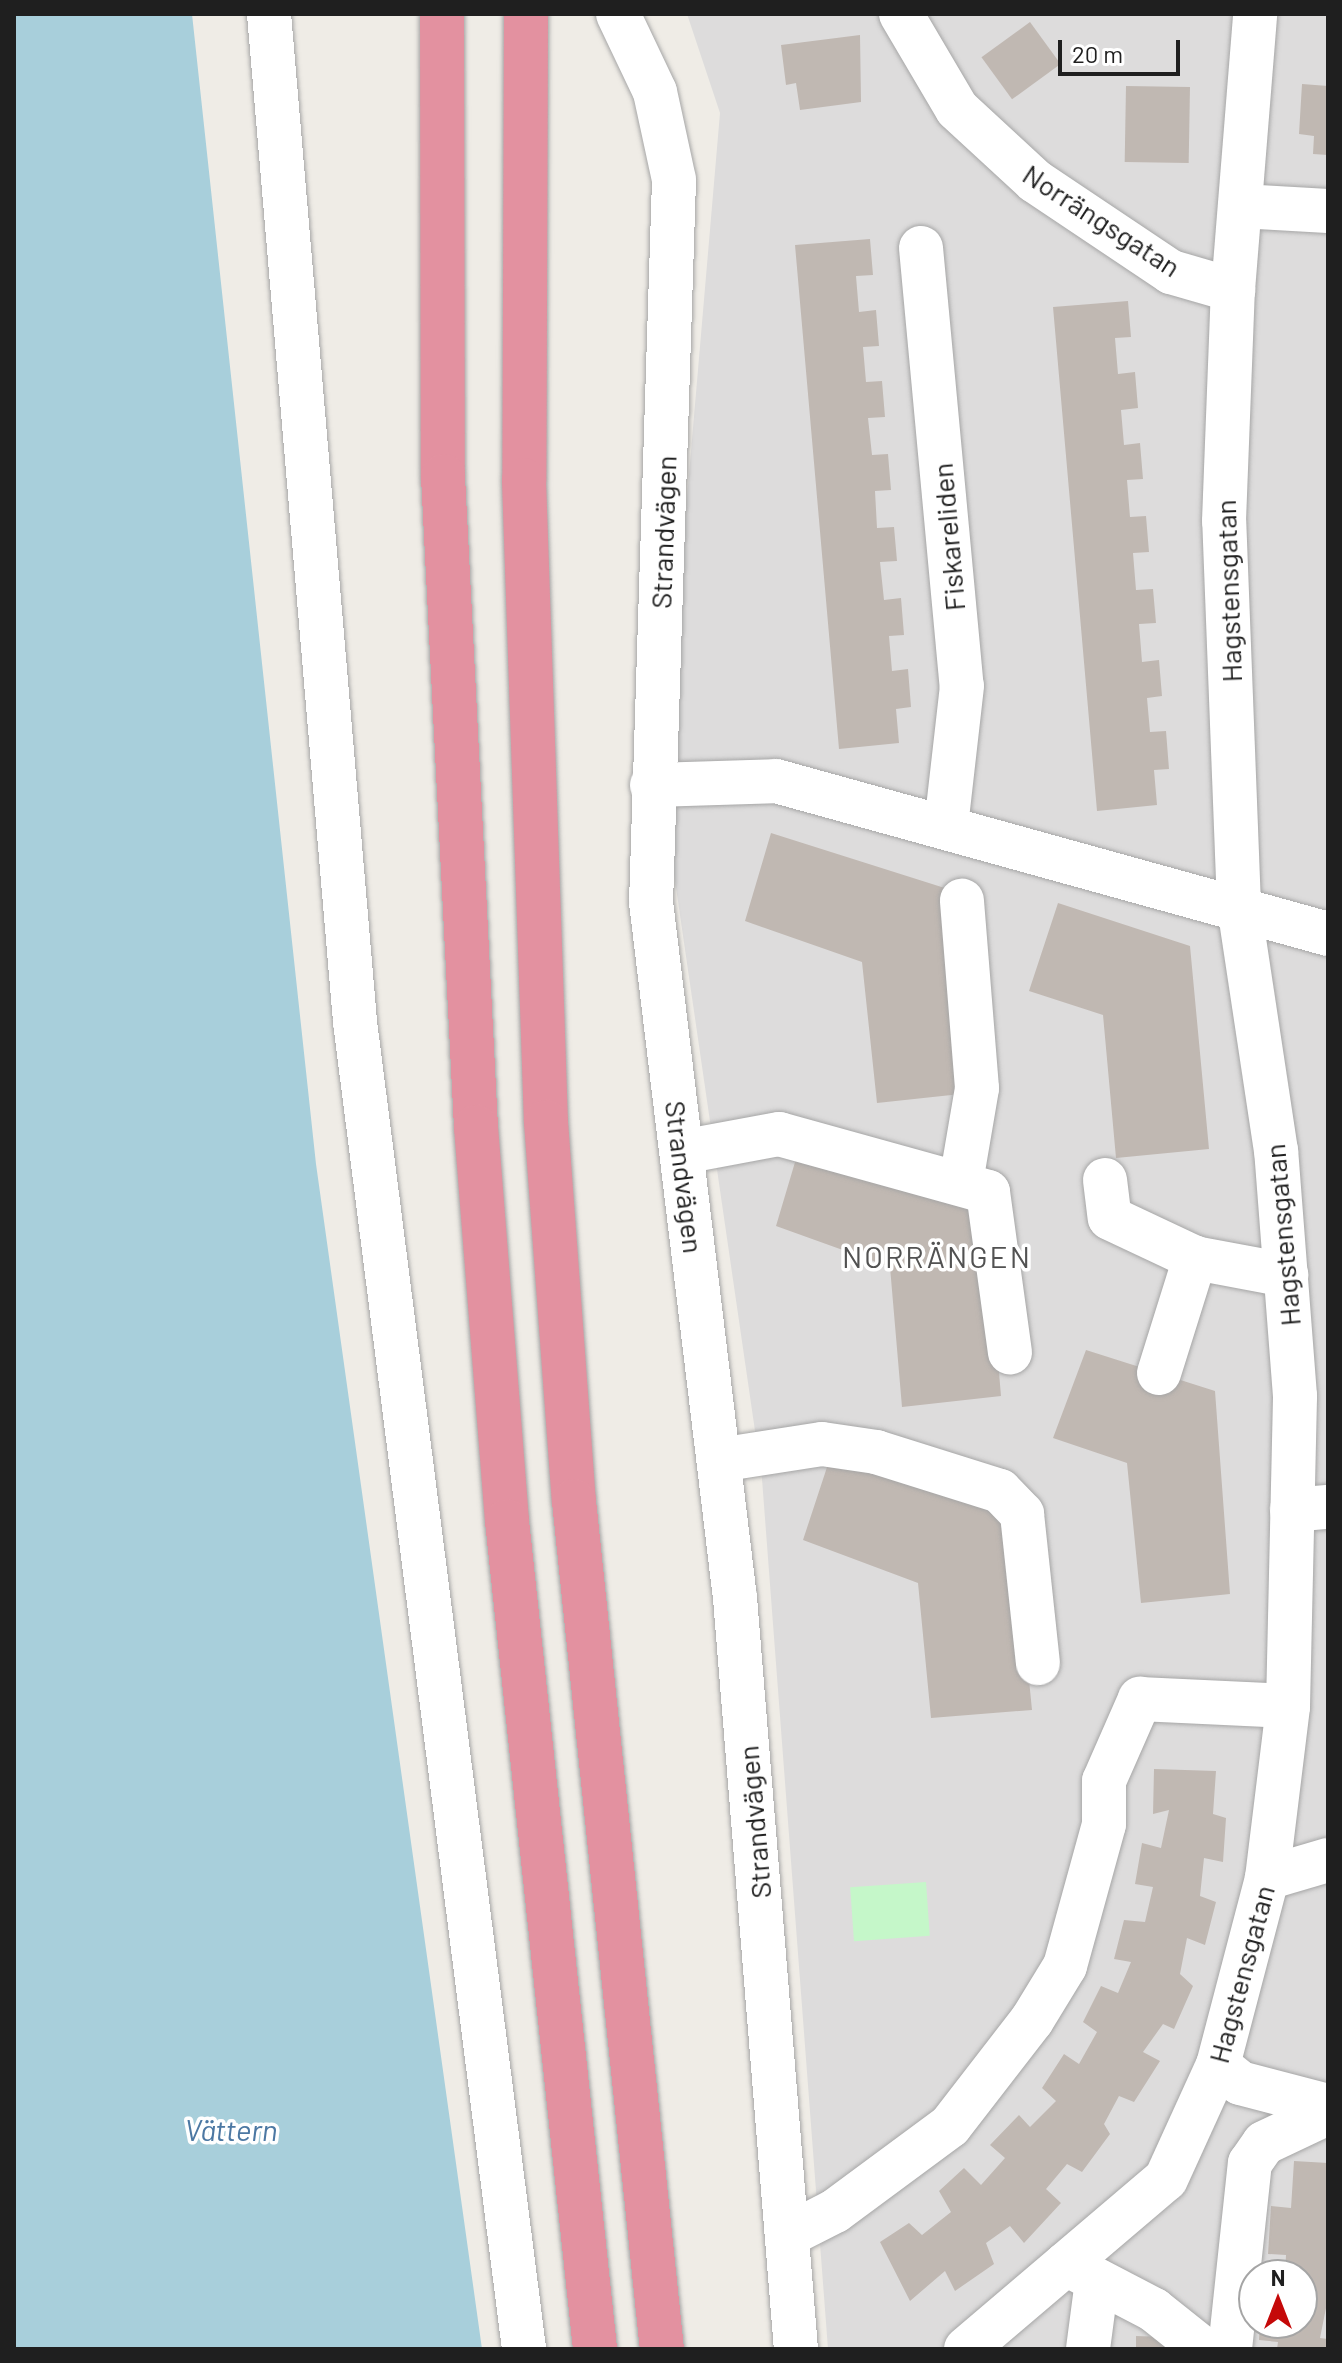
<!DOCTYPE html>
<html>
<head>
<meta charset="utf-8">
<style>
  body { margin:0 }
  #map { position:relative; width:1342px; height:2363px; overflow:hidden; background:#efece6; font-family:Barlow,sans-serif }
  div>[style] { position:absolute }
  .residential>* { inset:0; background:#dddcdc }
  .park>* { inset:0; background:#c5f7c9; transform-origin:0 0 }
  .water>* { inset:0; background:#a8cfdb }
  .building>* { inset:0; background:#c0b8b2; transform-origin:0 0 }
  .roads { filter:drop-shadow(0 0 2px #a6a6a6) drop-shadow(0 0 2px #a6a6a6) }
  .minor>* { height:44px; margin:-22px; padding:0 22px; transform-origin:22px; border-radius:22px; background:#fff }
  .highway>* { height:44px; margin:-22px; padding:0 22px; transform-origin:22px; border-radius:22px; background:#e391a0 }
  span { translate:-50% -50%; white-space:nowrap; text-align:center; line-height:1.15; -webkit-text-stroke:7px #fff; paint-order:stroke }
  .street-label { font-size:28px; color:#1f1f1f }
  .neighbourhood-label { font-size:30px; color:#525252; letter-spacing:2px }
  .water-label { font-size:30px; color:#4c78a3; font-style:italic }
  .frame { position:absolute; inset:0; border:16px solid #1f1f1f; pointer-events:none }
  .north { position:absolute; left:1238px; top:2259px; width:80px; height:80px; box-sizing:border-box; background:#fff; border:2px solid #a5a5a5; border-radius:50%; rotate:0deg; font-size:22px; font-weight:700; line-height:32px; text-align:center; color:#1f1f1f }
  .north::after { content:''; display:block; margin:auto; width:28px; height:36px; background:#c50909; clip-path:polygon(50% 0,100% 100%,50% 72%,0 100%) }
  .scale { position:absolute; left:1058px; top:40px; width:122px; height:36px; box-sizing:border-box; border:4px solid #1f1f1f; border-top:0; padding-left:10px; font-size:24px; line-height:28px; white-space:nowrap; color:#1f1f1f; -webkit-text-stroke:6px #fff; paint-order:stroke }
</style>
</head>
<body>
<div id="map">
  <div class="residential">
    <div style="clip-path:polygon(evenodd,687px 14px,1328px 14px,1328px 2349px,828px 2349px,762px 1479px,672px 860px,678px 603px,720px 113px,687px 14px,1254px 2275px,1302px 2275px,1302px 2323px,1254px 2323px,1254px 2275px)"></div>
  </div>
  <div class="park">
    <div style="left:926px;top:1882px;width:54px;height:76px;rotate:86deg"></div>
  </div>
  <div class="water">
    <div style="clip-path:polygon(14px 14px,192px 14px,316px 1164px,482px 2349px,14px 2349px)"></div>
  </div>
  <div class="building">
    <div style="left:1030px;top:22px;width:52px;height:60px;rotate:54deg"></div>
    <div style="clip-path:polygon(860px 35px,861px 102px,800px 110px,796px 83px,786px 85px,781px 45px)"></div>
    <div style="clip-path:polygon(1302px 84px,1328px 86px,1328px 155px,1313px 154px,1314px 136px,1299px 134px)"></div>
    <div style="left:1126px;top:86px;width:64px;height:76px;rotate:1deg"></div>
    <div style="clip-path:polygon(870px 239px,873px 275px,856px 276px,859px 312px,876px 310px,879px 346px,863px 347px,866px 382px,882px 381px,885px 417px,868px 418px,872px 455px,888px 454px,891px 490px,875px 491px,877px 528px,894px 527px,897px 561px,880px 562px,884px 600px,901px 598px,904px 635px,889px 636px,892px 671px,908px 669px,911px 707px,896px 709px,899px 743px,839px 749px,795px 245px)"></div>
    <div style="clip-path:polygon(1128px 301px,1131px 337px,1115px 338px,1118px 374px,1135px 372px,1138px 408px,1121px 410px,1124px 445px,1140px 443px,1143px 479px,1127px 480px,1130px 517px,1146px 516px,1149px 552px,1133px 553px,1136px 590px,1153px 589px,1156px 623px,1139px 624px,1142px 662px,1159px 660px,1162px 696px,1147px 698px,1150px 732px,1166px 731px,1169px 769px,1154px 770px,1157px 805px,1097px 811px,1053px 307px)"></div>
    <div style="clip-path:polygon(771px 833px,951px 890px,970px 1093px,877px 1103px,862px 962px,745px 921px)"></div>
    <div style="clip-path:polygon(1058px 903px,1190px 946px,1209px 1149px,1116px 1158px,1103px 1015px,1029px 991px)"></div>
    <div style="clip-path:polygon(801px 1142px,984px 1195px,1001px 1396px,902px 1407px,890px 1267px,776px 1226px)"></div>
    <div style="clip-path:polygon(1086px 1350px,1215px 1391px,1230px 1594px,1141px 1603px,1127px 1463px,1053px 1438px)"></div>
    <div style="clip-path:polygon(831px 1455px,1012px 1508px,1032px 1710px,931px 1718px,918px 1583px,803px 1540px)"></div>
    <div style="clip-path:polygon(1154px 1769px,1216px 1771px,1213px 1814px,1226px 1818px,1223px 1862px,1204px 1858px,1200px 1896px,1216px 1902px,1205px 1945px,1187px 1938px,1180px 1974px,1193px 1986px,1174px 2029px,1163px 2024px,1143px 2052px,1160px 2061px,1134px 2102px,1119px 2096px,1104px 2124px,1110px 2134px,1082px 2172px,1067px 2164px,1046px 2189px,1061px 2203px,1024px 2243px,1010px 2226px,986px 2243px,994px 2264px,955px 2291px,945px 2271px,910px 2301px,880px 2242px,909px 2223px,922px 2235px,951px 2212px,939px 2191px,964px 2168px,981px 2185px,1005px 2158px,990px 2145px,1019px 2115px,1030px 2127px,1056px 2101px,1042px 2088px,1064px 2054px,1079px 2064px,1097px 2032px,1083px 2022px,1101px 1986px,1118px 1993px,1131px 1962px,1114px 1959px,1124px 1920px,1145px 1922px,1153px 1887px,1135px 1884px,1142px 1843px,1161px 1848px,1169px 1810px,1153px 1814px)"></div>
    <div style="clip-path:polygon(1294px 2161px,1328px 2163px,1328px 2298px,1320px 2338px,1328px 2339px,1328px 2349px,1277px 2349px,1278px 2342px,1259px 2340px,1260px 2323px,1302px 2323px,1302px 2275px,1285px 2275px,1286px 2255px,1268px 2254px,1271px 2206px,1291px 2208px)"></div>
    <div style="clip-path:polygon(1136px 2336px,1191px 2338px,1191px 2349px,1136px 2349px)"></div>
  </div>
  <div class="roads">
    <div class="minor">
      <div style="left:269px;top:14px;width:1012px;rotate:85.12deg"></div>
      <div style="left:355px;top:1022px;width:1338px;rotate:82.74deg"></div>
      <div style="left:618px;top:14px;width:86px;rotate:64.6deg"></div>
      <div style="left:655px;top:92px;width:90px;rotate:77.8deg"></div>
      <div style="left:674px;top:180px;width:722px;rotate:91.82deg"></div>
      <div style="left:651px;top:902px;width:701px;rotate:83.12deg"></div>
      <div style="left:735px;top:1598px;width:753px;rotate:85.36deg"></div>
      <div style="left:901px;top:14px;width:110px;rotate:59.5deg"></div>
      <div style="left:957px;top:109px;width:106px;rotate:42.7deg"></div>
      <div style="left:1035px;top:181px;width:164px;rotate:33.8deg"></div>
      <div style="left:1171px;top:272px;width:65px;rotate:16.2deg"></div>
      <div style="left:1241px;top:206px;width:87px;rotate:3.3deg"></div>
      <div style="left:921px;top:248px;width:440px;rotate:84.7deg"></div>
      <div style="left:962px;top:686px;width:141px;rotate:96.5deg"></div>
      <div style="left:652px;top:785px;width:124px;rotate:-1.8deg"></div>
      <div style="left:776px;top:781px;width:573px;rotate:15.49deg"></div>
      <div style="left:682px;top:1152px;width:99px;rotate:-10.5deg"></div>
      <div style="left:779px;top:1134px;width:217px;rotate:15.5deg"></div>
      <div style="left:988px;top:1192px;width:162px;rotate:82.2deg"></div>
      <div style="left:1105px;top:1180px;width:38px;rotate:83deg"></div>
      <div style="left:1110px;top:1218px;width:94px;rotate:25.2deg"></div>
      <div style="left:1195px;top:1258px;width:93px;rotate:10.6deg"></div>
      <div style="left:961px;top:1182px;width:95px;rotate:-80.3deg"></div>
      <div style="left:977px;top:1088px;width:188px;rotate:-94.6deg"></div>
      <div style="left:1159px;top:1373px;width:121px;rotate:-72.6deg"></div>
      <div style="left:719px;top:1460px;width:104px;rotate:-8.8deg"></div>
      <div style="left:822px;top:1444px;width:55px;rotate:8.4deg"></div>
      <div style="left:876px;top:1452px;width:130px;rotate:17.5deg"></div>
      <div style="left:1000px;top:1491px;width:32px;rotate:46deg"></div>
      <div style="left:1022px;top:1514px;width:150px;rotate:83.9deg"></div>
      <div style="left:1292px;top:1510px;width:36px;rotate:-5deg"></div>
      <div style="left:1267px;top:1878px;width:64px;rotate:-16.4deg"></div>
      <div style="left:1218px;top:2065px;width:28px;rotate:39deg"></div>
      <div style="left:1240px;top:2083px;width:91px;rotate:14.6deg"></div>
      <div style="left:788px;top:2235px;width:53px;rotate:-27.1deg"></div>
      <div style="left:835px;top:2211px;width:143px;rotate:-36.5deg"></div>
      <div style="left:950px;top:2126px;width:134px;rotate:-52.3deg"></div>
      <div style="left:1032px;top:2020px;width:63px;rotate:-58.6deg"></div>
      <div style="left:1065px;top:1966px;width:147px;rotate:-74.6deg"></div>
      <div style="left:1104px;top:1824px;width:43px;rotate:-90deg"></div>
      <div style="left:1104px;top:1781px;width:90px;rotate:-66.3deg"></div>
      <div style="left:1140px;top:1699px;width:148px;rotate:2.7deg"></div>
      <div style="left:1066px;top:2264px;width:99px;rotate:27.6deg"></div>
      <div style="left:1154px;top:2310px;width:63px;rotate:38.5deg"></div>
      <div style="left:966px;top:2349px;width:262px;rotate:-40.4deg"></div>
      <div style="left:1166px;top:2179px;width:125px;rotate:-65.5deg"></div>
      <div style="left:1218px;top:2065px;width:193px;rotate:-75.3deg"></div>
      <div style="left:1267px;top:1878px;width:173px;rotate:-83deg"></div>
      <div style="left:1288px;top:1706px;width:310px;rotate:-88.7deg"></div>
      <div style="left:1295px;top:1396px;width:246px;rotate:-94.4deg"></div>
      <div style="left:1276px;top:1151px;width:248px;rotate:-98.6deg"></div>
      <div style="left:1239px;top:906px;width:385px;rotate:-92.2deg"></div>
      <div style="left:1224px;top:521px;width:231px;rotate:-87.8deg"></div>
      <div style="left:1233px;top:290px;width:277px;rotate:-85.4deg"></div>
      <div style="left:1088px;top:2349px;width:69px;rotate:-82.5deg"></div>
      <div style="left:1230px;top:2349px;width:187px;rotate:-83.9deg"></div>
      <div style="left:1250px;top:2163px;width:24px;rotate:-55deg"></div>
      <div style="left:1264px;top:2143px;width:59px;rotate:-25.3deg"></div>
    </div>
    <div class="highway">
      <div style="left:442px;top:14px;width:462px;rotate:89.9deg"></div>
      <div style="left:443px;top:476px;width:652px;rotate:87.1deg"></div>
      <div style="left:476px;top:1127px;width:395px;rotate:85.5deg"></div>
      <div style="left:507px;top:1521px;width:833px;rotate:83.93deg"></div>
      <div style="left:526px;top:14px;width:466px;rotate:90.2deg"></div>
      <div style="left:524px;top:480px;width:642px;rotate:88.04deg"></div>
      <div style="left:546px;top:1122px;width:380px;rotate:85.8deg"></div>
      <div style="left:574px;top:1501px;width:853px;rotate:84.08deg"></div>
    </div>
  </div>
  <div class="street-label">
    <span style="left:1102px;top:220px;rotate:33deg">Norrängsgatan</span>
    <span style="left:663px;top:532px;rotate:-88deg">Strandvägen</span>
    <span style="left:948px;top:537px;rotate:-95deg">Fiskareliden</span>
    <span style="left:1228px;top:591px;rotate:-92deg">Hagstensgatan</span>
    <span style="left:685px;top:1177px;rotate:83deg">Strandvägen</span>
    <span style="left:1282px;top:1235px;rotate:-95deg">Hagstensgatan</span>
    <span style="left:754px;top:1822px;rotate:-95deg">Strandvägen</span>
    <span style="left:1241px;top:1974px;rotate:-75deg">Hagstensgatan</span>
  </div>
  <div class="neighbourhood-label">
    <span style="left:937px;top:1256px">NORRÄNGEN</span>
  </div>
  <div class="water-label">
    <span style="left:231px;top:2129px">Vättern</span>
  </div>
  <div class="frame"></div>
  <div class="north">N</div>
  <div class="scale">20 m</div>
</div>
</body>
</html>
